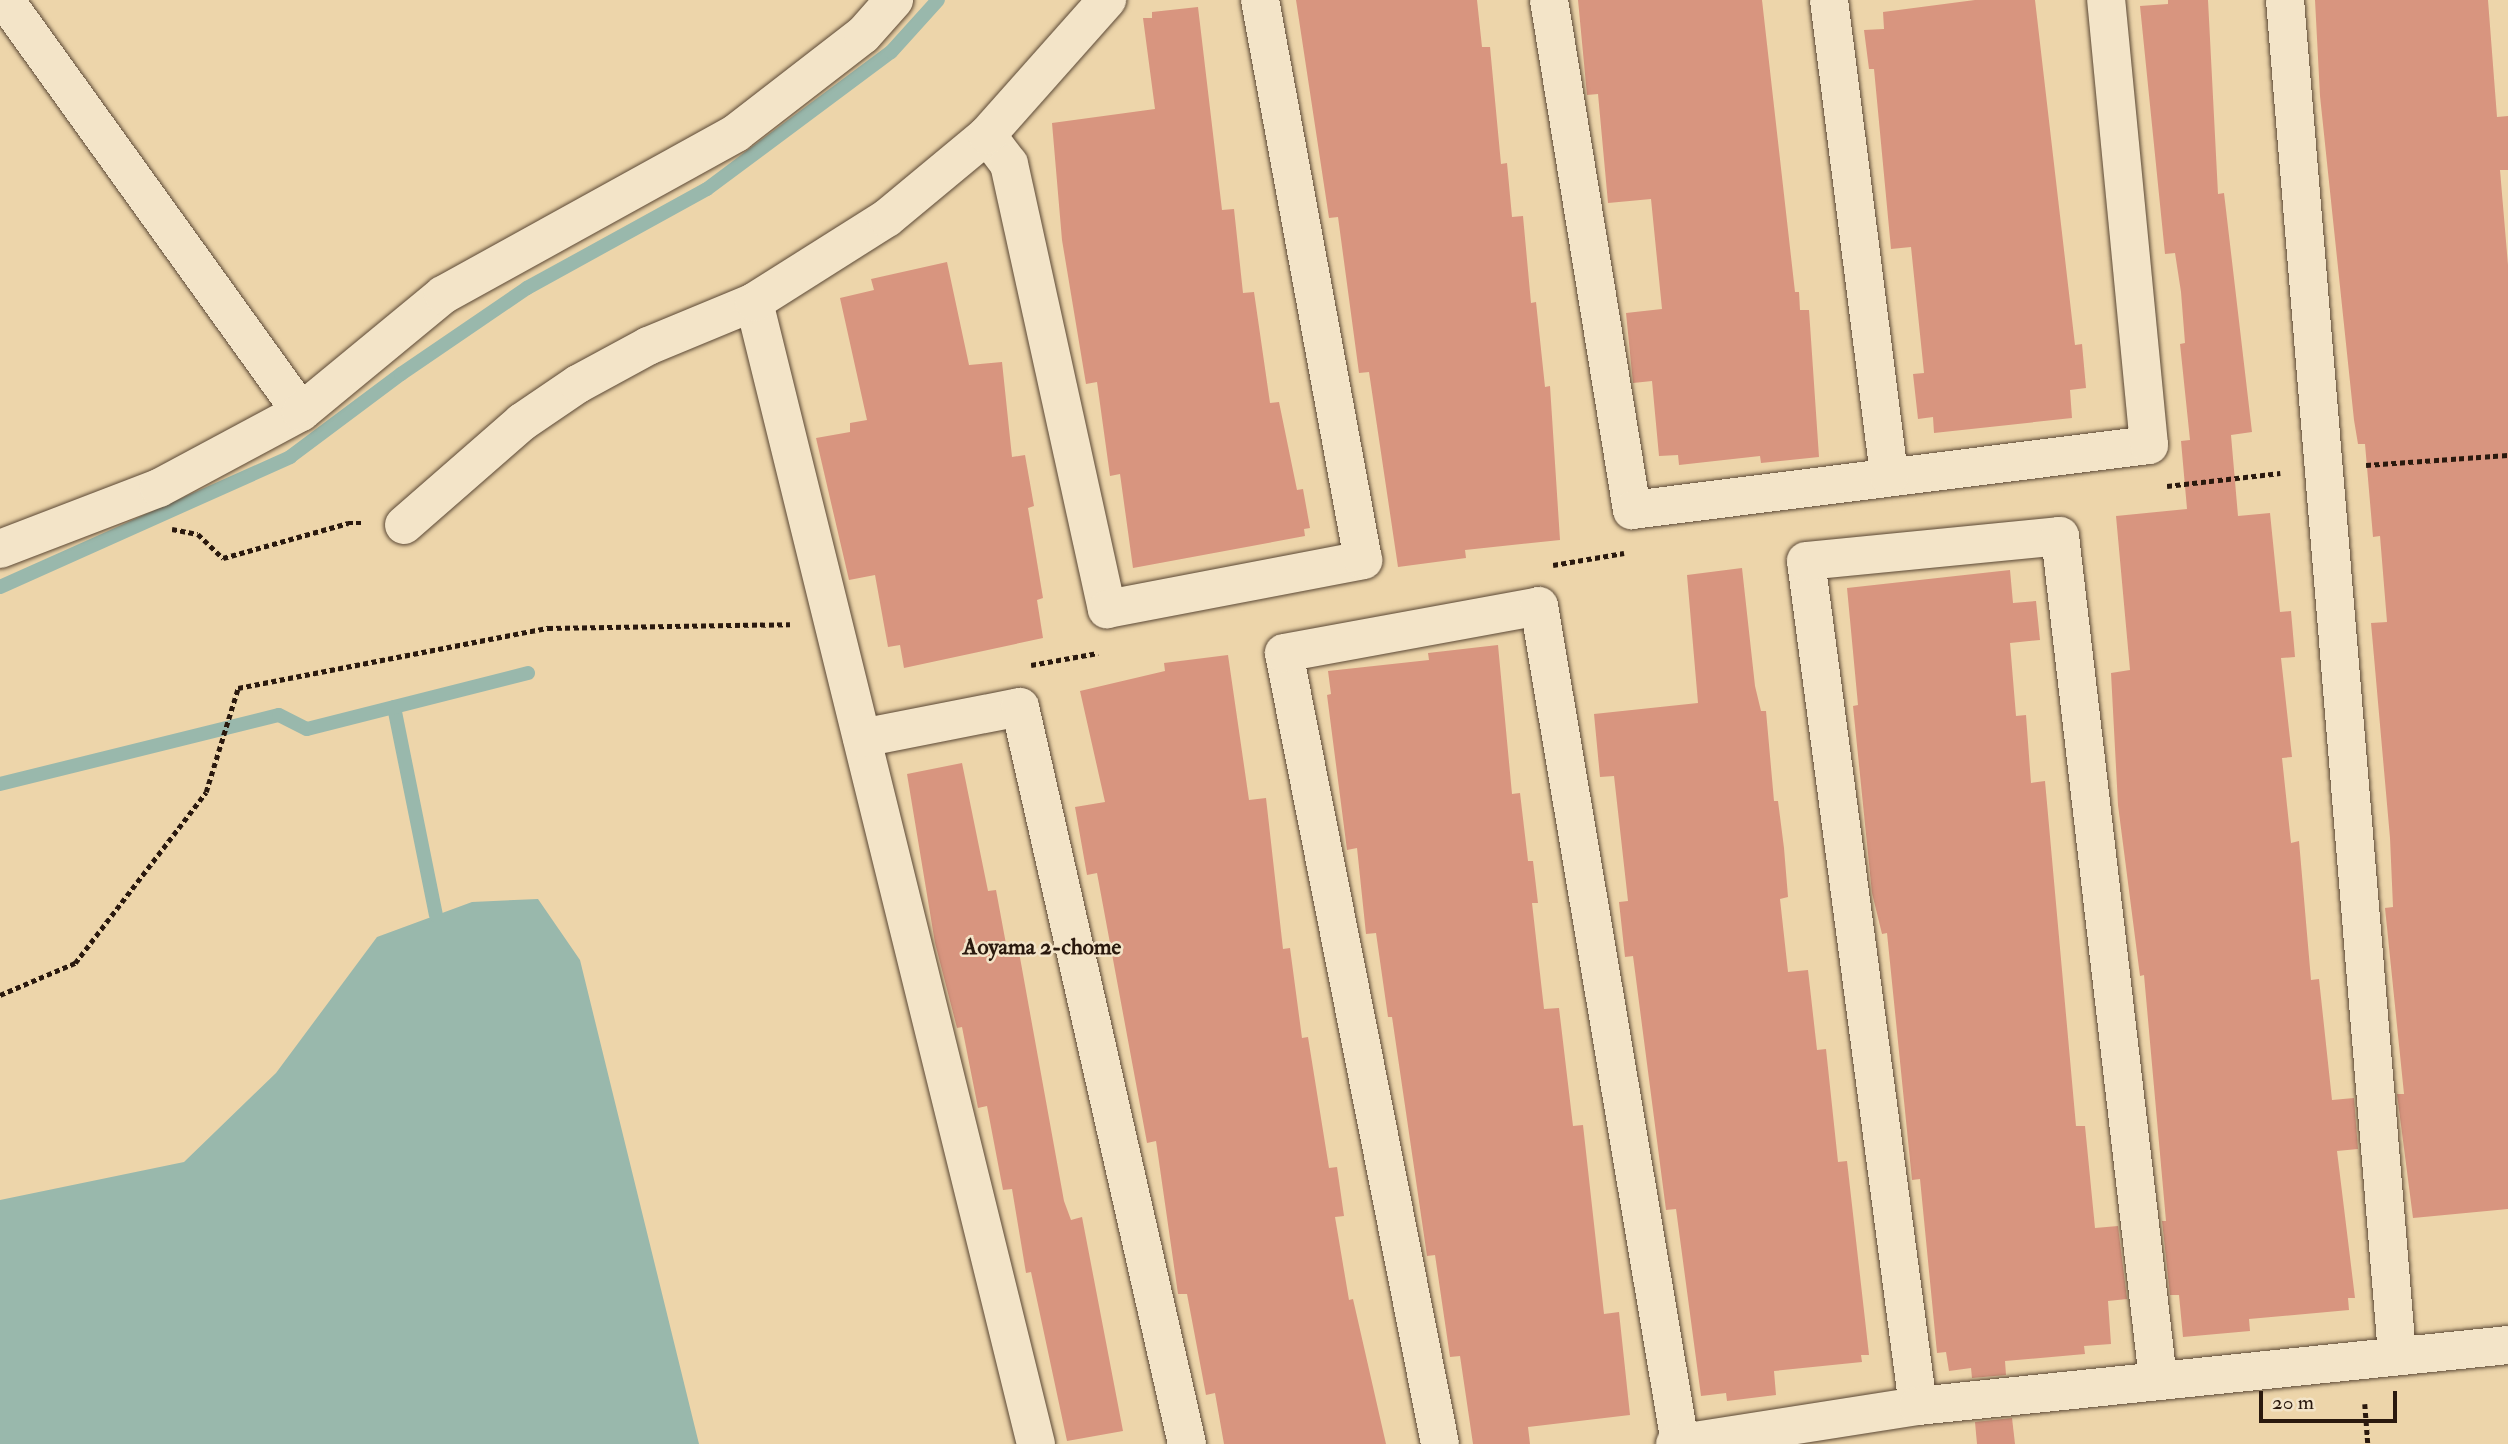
<!DOCTYPE html>
<html>
<head>
<meta charset="utf-8">
<style>
  body { margin:0 }
  #map { position:relative; width:2508px; height:1444px; overflow:hidden; background:#edd5aa; font-family:"IM FELL Double Pica",serif }
  div>[style] { position:absolute }
  .water>* { inset:0; background:#99b8ac }
  .stream>* { height:14px; margin:-7px; padding:0 7px; transform-origin:7px; border-radius:7px; background:#99b8ac }
  .building>* { inset:0; background:#d8957f }
  .path>* { height:4.5px; margin-top:-2.25px; transform-origin:0; background:repeating-linear-gradient(90deg,#2a190e 0 5px,transparent 0 8.5px) }
  .roads { filter:drop-shadow(0 0 2px #5b4835) drop-shadow(0 0 2px #5b4835) }
  .street>* { height:38px; margin:-19px; padding:0 19px; transform-origin:19px; border-radius:19px; background:#f3e4c8 }
  span { translate:-50% -50%; white-space:nowrap; text-align:center; line-height:1.15; -webkit-text-stroke:5px #f3e4c8; paint-order:stroke }
  .neighbourhood-label { font-size:23px; color:#2a190e; font-weight:700 }
  .scale { position:absolute; left:2259px; top:1391px; width:138px; height:32px; box-sizing:border-box; border:4px solid #2a190e; border-top:0; padding-left:9px; font-size:21px; line-height:24px; white-space:nowrap; color:#2a190e; -webkit-text-stroke:5px #f3e4c8; paint-order:stroke }
</style>
</head>
<body>
<div id="map">
  <div class="water">
    <div style="clip-path:polygon(538px 899px,580px 960px,699px 1444px,0 1444px,0 1200px,184px 1162px,276px 1073px,377px 937px,472px 902px)"></div>
  </div>
  <div class="stream">
    <div style="left:0;top:587px;width:318px;rotate:-24.1deg"></div>
    <div style="left:290px;top:457px;width:139px;rotate:-36.8deg"></div>
    <div style="left:401px;top:374px;width:153px;rotate:-34.3deg"></div>
    <div style="left:527px;top:288px;width:205px;rotate:-28.8deg"></div>
    <div style="left:707px;top:189px;width:229px;rotate:-36.7deg"></div>
    <div style="left:891px;top:52px;width:70px;rotate:-47.9deg"></div>
    <div style="left:394px;top:707px;width:212px;rotate:78.6deg"></div>
    <div style="left:0;top:784px;width:287px;rotate:-13.9deg"></div>
    <div style="left:279px;top:715px;width:31px;rotate:27deg"></div>
    <div style="left:307px;top:729px;width:228px;rotate:-14.2deg"></div>
  </div>
  <div class="building">
    <div style="clip-path:polygon(1296px 0,1477px 0,1482px 47px,1490px 47px,1501px 164px,1507px 163px,1512px 217px,1523px 216px,1531px 303px,1536px 302px,1545px 387px,1550px 386px,1560px 540px,1465px 550px,1466px 558px,1398px 567px,1369px 372px,1359px 373px,1338px 217px,1329px 218px)"></div>
    <div style="clip-path:polygon(1578px 0,1762px 0,1795px 292px,1799px 292px,1800px 310px,1809px 310px,1819px 457px,1761px 463px,1760px 456px,1679px 465px,1678px 455px,1659px 456px,1652px 381px,1633px 383px,1626px 313px,1662px 309px,1651px 199px,1608px 203px,1598px 94px,1587px 95px)"></div>
    <div style="clip-path:polygon(1975px 0,2035px 0,2075px 345px,2082px 344px,2086px 388px,2070px 390px,2072px 418px,1934px 433px,1933px 417px,1918px 419px,1913px 374px,1924px 373px,1911px 247px,1891px 249px,1874px 69px,1869px 69px,1864px 30px,1884px 29px,1883px 12px)"></div>
    <div style="clip-path:polygon(2168px 0,2208px 0,2218px 194px,2224px 193px,2252px 432px,2231px 435px,2238px 516px,2270px 513px,2280px 612px,2291px 611px,2295px 657px,2281px 658px,2292px 757px,2282px 758px,2291px 843px,2299px 841px,2311px 980px,2319px 979px,2332px 1100px,2354px 1098px,2358px 1149px,2337px 1151px,2355px 1298px,2348px 1298px,2349px 1310px,2249px 1319px,2250px 1331px,2183px 1337px,2179px 1295px,2170px 1295px,2162px 1221px,2166px 1221px,2144px 975px,2140px 976px,2118px 805px,2111px 673px,2130px 670px,2116px 516px,2187px 509px,2181px 441px,2190px 440px,2180px 344px,2185px 343px,2181px 292px,2175px 253px,2165px 254px,2140px 6px,2168px 4px)"></div>
    <div style="clip-path:polygon(2315px 0,2488px 0,2497px 117px,2508px 116px,2508px 170px,2500px 170px,2508px 265px,2508px 1209px,2413px 1218px,2397px 1094px,2404px 1094px,2385px 908px,2393px 907px,2390px 838px,2371px 623px,2387px 622px,2380px 536px,2373px 537px,2365px 444px,2358px 444px,2354px 420px,2320px 96px)"></div>
    <div style="clip-path:polygon(1198px 7px,1222px 210px,1234px 209px,1243px 293px,1254px 292px,1270px 403px,1279px 402px,1297px 490px,1303px 489px,1310px 528px,1304px 529px,1305px 536px,1133px 568px,1120px 474px,1110px 476px,1097px 382px,1086px 384px,1062px 240px,1052px 123px,1155px 109px,1143px 18px,1152px 18px,1152px 12px)"></div>
    <div style="clip-path:polygon(947px 262px,969px 365px,1002px 362px,1012px 457px,1025px 455px,1034px 506px,1028px 508px,1043px 598px,1037px 600px,1043px 638px,904px 668px,900px 645px,888px 647px,875px 575px,849px 580px,816px 438px,850px 432px,850px 423px,867px 420px,840px 298px,874px 290px,871px 279px)"></div>
    <div style="clip-path:polygon(1742px 568px,1755px 686px,1761px 711px,1766px 711px,1774px 801px,1778px 801px,1784px 848px,1788px 897px,1780px 899px,1788px 972px,1808px 970px,1817px 1050px,1826px 1049px,1838px 1162px,1847px 1161px,1869px 1355px,1861px 1355px,1862px 1362px,1774px 1371px,1776px 1395px,1727px 1401px,1726px 1393px,1701px 1396px,1676px 1209px,1666px 1210px,1633px 956px,1625px 957px,1619px 902px,1628px 901px,1614px 776px,1600px 777px,1594px 714px,1698px 703px,1687px 575px)"></div>
    <div style="clip-path:polygon(2010px 570px,2013px 603px,2036px 601px,2040px 640px,2010px 643px,2016px 716px,2026px 715px,2031px 783px,2045px 781px,2076px 1126px,2085px 1126px,2095px 1228px,2118px 1226px,2127px 1299px,2108px 1301px,2111px 1344px,2084px 1346px,2085px 1354px,2005px 1361px,2006px 1375px,1972px 1378px,1971px 1368px,1949px 1371px,1946px 1352px,1937px 1353px,1920px 1179px,1912px 1180px,1887px 933px,1882px 934px,1872px 893px,1853px 706px,1858px 705px,1847px 588px)"></div>
    <div style="clip-path:polygon(1498px 645px,1512px 794px,1520px 793px,1528px 861px,1533px 861px,1538px 903px,1532px 903px,1544px 1009px,1559px 1008px,1573px 1126px,1583px 1125px,1604px 1314px,1619px 1312px,1630px 1415px,1528px 1427px,1530px 1444px,1473px 1444px,1460px 1356px,1450px 1357px,1435px 1255px,1427px 1256px,1392px 1017px,1388px 1017px,1376px 933px,1366px 934px,1357px 848px,1347px 850px,1327px 695px,1331px 694px,1328px 671px,1429px 660px,1428px 653px)"></div>
    <div style="clip-path:polygon(1228px 655px,1249px 800px,1266px 798px,1283px 949px,1290px 948px,1302px 1038px,1308px 1037px,1329px 1168px,1337px 1167px,1344px 1216px,1335px 1217px,1349px 1300px,1353px 1299px,1386px 1444px,1224px 1444px,1215px 1393px,1206px 1395px,1187px 1294px,1178px 1294px,1156px 1141px,1147px 1143px,1097px 873px,1087px 875px,1075px 807px,1105px 802px,1080px 691px,1165px 671px,1164px 663px)"></div>
    <div style="clip-path:polygon(962px 763px,988px 891px,996px 890px,1006px 944px,1017px 941px,1064px 1201px,1071px 1220px,1082px 1217px,1123px 1431px,1067px 1441px,1031px 1272px,1026px 1273px,1012px 1189px,1003px 1190px,987px 1106px,978px 1108px,962px 1027px,957px 1028px,935px 943px,907px 774px)"></div>
    <div style="clip-path:polygon(2012px 1418px,2015px 1444px,1977px 1444px,1975px 1422px)"></div>
  </div>
  <div class="path">
    <div style="left:2366px;top:465px;width:142px;rotate:-4deg"></div>
    <div style="left:2167px;top:486px;width:114px;rotate:-6.6deg"></div>
    <div style="left:172px;top:529px;width:26px;rotate:11deg"></div>
    <div style="left:198px;top:534px;width:35px;rotate:44deg"></div>
    <div style="left:223px;top:558px;width:130px;rotate:-15.6deg"></div>
    <div style="left:348px;top:523px;width:13px"></div>
    <div style="left:1553px;top:565px;width:72px;rotate:-9.6deg"></div>
    <div style="left:1031px;top:665px;width:68px;rotate:-10.2deg"></div>
    <div style="left:0;top:995px;width:82px;rotate:-23.1deg"></div>
    <div style="left:75px;top:963px;width:215px;rotate:-52.5deg"></div>
    <div style="left:206px;top:792px;width:109px;rotate:-72.9deg"></div>
    <div style="left:238px;top:688px;width:316px;rotate:-11deg"></div>
    <div style="left:548px;top:628px;width:242px;rotate:-0.9deg"></div>
    <div style="left:2365px;top:1404px;width:40px;rotate:85.7deg"></div>
  </div>
  <div class="roads">
    <div class="street">
      <div style="left:5px;top:0;width:507px;rotate:54.3deg"></div>
      <div style="left:1549px;top:0;width:517px;rotate:80.76deg"></div>
      <div style="left:1632px;top:510px;width:521px;rotate:-7.17deg"></div>
      <div style="left:2149px;top:445px;width:447px;rotate:-95.5deg"></div>
      <div style="left:1829px;top:0;width:480px;rotate:82.8deg"></div>
      <div style="left:2285px;top:0;width:1359px;rotate:85.27deg"></div>
      <div style="left:987px;top:135px;width:36px;rotate:53deg"></div>
      <div style="left:1009px;top:164px;width:456px;rotate:77.6deg"></div>
      <div style="left:1107px;top:609px;width:261px;rotate:-10.8deg"></div>
      <div style="left:1363px;top:560px;width:569px;rotate:-100.42deg"></div>
      <div style="left:754px;top:302px;width:1176px;rotate:76.13deg"></div>
      <div style="left:404px;top:525px;width:157px;rotate:-41.1deg"></div>
      <div style="left:522px;top:422px;width:68px;rotate:-34.2deg"></div>
      <div style="left:578px;top:384px;width:80px;rotate:-28.5deg"></div>
      <div style="left:648px;top:346px;width:115px;rotate:-22.5deg"></div>
      <div style="left:754px;top:302px;width:157px;rotate:-32.3deg"></div>
      <div style="left:887px;top:218px;width:130px;rotate:-39.7deg"></div>
      <div style="left:987px;top:135px;width:181px;rotate:-48.4deg"></div>
      <div style="left:0;top:549px;width:170px;rotate:-21deg"></div>
      <div style="left:159px;top:488px;width:161px;rotate:-28.2deg"></div>
      <div style="left:301px;top:412px;width:184px;rotate:-39.5deg"></div>
      <div style="left:443px;top:295px;width:335px;rotate:-28.9deg"></div>
      <div style="left:736px;top:133px;width:160px;rotate:-37.7deg"></div>
      <div style="left:863px;top:35px;width:47px;rotate:-48.5deg"></div>
      <div style="left:862px;top:738px;width:161px;rotate:-11.1deg"></div>
      <div style="left:1020px;top:707px;width:756px;rotate:77.23deg"></div>
      <div style="left:1918px;top:1406px;width:852px;rotate:-97.55deg"></div>
      <div style="left:1806px;top:561px;width:255px;rotate:-5.6deg"></div>
      <div style="left:2060px;top:536px;width:849px;rotate:83.37deg"></div>
      <div style="left:1440px;top:1444px;width:806px;rotate:-101.16deg"></div>
      <div style="left:1284px;top:653px;width:259px;rotate:-10.4deg"></div>
      <div style="left:1539px;top:606px;width:849px;rotate:80.44deg"></div>
      <div style="left:1675px;top:1444px;width:246px;rotate:-8.9deg"></div>
      <div style="left:1918px;top:1406px;width:593px;rotate:-5.9deg"></div>
    </div>
  </div>
  <div class="neighbourhood-label">
    <span style="left:1042px;top:947px">Aoyama 2-chome</span>
  </div>
  <div class="scale">20 m</div>
</div>
</body>
</html>
